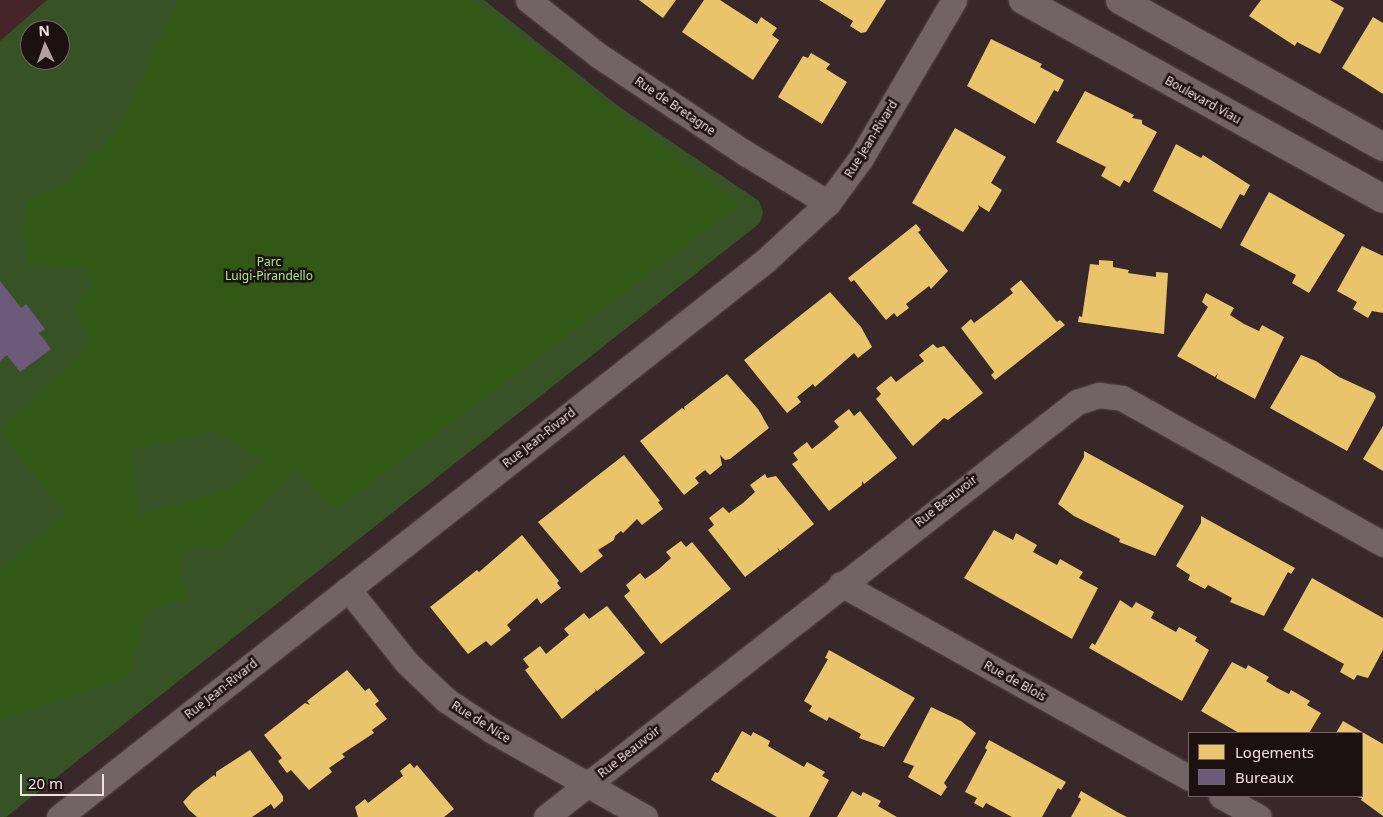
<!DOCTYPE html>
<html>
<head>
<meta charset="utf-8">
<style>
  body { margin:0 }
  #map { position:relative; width:1383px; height:817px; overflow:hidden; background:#39282a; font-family:"Noto Sans",sans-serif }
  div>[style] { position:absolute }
  .built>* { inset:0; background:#462528 }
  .green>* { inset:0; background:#375325 }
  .forest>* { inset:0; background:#325816 }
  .homes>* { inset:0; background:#e9c46a }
  .offices>* { inset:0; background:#6d597a }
  .roads { filter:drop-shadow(0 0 1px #554749) drop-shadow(0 0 1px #554749) }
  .minor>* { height:25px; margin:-12.5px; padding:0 12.5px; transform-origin:12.5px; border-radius:12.5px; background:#726466 }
  .secondary>* { height:28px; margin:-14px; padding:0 14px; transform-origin:14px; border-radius:14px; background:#726466 }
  span { translate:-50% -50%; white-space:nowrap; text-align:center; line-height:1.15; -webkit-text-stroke:5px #1d1011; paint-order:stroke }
  .street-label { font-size:12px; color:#f3dfe0 }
  .park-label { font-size:12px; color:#a7eb86 }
  .legend { position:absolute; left:1188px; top:732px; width:175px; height:65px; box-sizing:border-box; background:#1d1011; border:1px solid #736364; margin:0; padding:6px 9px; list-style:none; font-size:15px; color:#f3dfe0 }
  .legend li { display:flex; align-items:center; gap:10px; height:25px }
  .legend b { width:25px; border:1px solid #736364 }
  .north { position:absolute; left:20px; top:20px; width:50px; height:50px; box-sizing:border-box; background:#1d1011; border:1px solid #736364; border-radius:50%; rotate:357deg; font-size:14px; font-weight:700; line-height:20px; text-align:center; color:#f3dfe0 }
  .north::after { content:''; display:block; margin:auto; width:18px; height:22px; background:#b29fa0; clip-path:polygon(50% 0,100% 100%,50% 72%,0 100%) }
  .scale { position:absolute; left:20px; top:774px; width:84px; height:22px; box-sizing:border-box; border:2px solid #f3dfe0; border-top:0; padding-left:6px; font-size:15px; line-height:18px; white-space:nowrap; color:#f3dfe0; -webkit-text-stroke:4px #1d1011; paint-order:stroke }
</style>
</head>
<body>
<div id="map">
  <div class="built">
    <div style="clip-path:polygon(0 0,47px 0,0 41px)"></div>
  </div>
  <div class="green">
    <div style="clip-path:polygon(evenodd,47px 0,484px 0,621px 108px,759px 201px,763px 212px,760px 223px,6px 817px,0 817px,0 41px,47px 0,30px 30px,60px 30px,60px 60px,30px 60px,30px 30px)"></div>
  </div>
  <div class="forest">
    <div style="clip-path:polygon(evenodd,179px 0,472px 0,740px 205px,335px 510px,295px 469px,223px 547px,189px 546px,178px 561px,188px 600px,146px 609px,129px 677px,0 720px,0 571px,65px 513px,9px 443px,1px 429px,91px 345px,75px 307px,94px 285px,84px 268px,30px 264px,23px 228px,28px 199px,63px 187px,116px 132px,179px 0,215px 431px,264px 461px,228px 490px,138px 515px,132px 449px,215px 431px)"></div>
  </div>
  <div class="homes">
    <div style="clip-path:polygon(639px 0,676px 0,663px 18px)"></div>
    <div style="clip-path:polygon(704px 0,720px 0,757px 24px,761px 17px,777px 28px,772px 35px,779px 40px,753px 80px,682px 32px)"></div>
    <div style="clip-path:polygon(819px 0,886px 0,866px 32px,861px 33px,850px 26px,853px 21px)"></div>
    <div style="clip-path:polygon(1261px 0,1330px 0,1344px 8px,1320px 54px,1297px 42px,1295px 46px,1249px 16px)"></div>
    <div style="clip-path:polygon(1373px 17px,1383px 23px,1383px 94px,1342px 68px)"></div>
    <div style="clip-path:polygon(991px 39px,1042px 64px,1040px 67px,1064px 80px,1058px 92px,1054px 90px,1035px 124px,967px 86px)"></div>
    <div style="clip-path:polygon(811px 53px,830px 64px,826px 69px,847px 82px,822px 124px,778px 97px,803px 56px,808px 58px)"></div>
    <div style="clip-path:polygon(1085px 91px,1134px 115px,1132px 118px,1142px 120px,1142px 124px,1157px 132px,1129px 183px,1124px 180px,1120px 187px,1101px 176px,1106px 167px,1056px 142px)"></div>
    <div style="clip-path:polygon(955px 128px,1006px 157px,991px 183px,1002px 190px,989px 212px,978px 205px,979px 208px,963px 232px,912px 203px)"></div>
    <div style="clip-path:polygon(1176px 144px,1201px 158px,1203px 155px,1250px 185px,1244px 196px,1240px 194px,1221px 229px,1153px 191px)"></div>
    <div style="clip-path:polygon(1269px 192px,1345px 235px,1309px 293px,1292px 283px,1296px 275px,1240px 245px)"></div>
    <div style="clip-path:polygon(916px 224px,921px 230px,918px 232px,948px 271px,931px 289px,929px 286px,906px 304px,909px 308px,897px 317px,894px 313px,886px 320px,854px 280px,851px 282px,848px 278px)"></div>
    <div style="clip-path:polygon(1362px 246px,1383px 256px,1383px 313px,1372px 311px,1368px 318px,1353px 309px,1357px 302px,1337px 291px)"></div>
    <div style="clip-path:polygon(1099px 260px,1113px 261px,1113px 267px,1129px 270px,1128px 273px,1156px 277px,1156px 272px,1168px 273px,1164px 334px,1078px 322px,1079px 316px,1082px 317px,1090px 264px,1099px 265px)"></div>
    <div style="clip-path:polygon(1021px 280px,1057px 322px,1060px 320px,1065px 325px,995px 380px,991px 375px,994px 372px,961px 328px,971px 319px,974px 323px,994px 308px,1013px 293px,1010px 289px)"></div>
    <div style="clip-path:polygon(830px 292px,861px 327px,872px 347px,858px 358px,854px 353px,815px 387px,813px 384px,797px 397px,801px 402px,787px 413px,744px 360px)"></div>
    <div style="clip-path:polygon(1206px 293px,1234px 308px,1230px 315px,1244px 324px,1259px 331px,1262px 325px,1284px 337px,1255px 399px,1216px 378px,1218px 373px,1215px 377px,1177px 356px,1208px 307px,1202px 302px)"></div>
    <div style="clip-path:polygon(933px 344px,937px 348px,944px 346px,983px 393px,948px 420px,944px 418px,913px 446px,876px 399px,881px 394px,876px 388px,891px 376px,896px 382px,924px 361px,919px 355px)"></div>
    <div style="clip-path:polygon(1301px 355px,1316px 361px,1339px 377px,1374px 393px,1376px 397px,1347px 451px,1270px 408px)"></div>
    <div style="clip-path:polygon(727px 374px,758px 409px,769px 428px,730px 459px,725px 460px,720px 455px,722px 465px,710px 475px,705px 470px,695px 478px,699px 483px,684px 495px,640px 441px,682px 408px,685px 410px,684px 407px)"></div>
    <div style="clip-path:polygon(849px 409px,854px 416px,860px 411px,897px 458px,864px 484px,862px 481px,862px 485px,829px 511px,792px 464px,798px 460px,793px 453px,807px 442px,812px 449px,826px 438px,839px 427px,834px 421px)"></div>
    <div style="clip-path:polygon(1383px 426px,1383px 471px,1363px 459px)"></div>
    <div style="clip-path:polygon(1084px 451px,1184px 506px,1155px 556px,1119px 542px,1120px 539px,1074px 516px,1058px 504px,1084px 457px)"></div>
    <div style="clip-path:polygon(624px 455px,660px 501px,658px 502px,663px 509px,642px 525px,637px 519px,623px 533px,621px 531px,615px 536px,614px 540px,598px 550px,603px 556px,581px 573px,538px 522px)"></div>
    <div style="clip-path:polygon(765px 474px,767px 478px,776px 476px,814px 524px,780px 551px,777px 547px,779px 551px,745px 577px,708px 530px,714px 525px,709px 518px,723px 507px,729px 513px,743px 503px,755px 492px,750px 485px)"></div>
    <div style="clip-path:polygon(1201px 516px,1295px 568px,1291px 574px,1288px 572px,1264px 616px,1230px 602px,1232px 598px,1208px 585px,1205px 589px,1188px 580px,1190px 575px,1176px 566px,1201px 523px)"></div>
    <div style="clip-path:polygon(994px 530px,1013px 540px,1016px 533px,1037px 545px,1033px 552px,1057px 565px,1060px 559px,1083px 572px,1079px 578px,1098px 588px,1072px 639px,964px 578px)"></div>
    <div style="clip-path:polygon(522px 535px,559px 581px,557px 583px,561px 588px,541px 604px,537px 598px,507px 625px,511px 630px,491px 646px,486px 641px,468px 654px,430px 607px,477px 570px,479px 572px)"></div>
    <div style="clip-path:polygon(681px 541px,686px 547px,692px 542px,731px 589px,661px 644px,624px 596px,630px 591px,626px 585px,640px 573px,645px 579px,659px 569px,671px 558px,666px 552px)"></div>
    <div style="clip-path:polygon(1312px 578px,1383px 618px,1383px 650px,1368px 678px,1357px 675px,1354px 680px,1340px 672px,1344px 664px,1283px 630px)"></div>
    <div style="clip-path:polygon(1120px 600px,1132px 608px,1136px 602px,1154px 612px,1151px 618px,1176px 632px,1179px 627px,1197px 637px,1195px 641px,1209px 650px,1182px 701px,1089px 648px,1092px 643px,1095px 645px)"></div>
    <div style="clip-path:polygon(607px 606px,645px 653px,597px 691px,594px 688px,596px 691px,562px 719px,525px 670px,529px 667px,523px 659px,540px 646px,546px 654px,569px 635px,564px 629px,584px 613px,589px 619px)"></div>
    <div style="clip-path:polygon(829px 650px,915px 698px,884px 747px,859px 738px,861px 734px,829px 717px,827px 721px,809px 711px,812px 706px,804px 701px,828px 659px,825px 658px)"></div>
    <div style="clip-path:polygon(1232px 662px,1246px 669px,1248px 665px,1269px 677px,1266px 681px,1277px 688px,1289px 694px,1291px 690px,1310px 701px,1307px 705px,1321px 713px,1309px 733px,1239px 733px,1201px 711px)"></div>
    <div style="clip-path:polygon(347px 670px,365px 691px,369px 688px,379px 701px,375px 704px,387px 719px,372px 730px,374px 733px,342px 754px,345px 757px,329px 768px,332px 772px,309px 790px,291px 770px,287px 773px,278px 761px,282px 758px,264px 735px,305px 703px,310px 705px,307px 701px)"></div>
    <div style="clip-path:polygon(931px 707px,961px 721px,976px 733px,944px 783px,947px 787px,941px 796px,908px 777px,914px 766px,903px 762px)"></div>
    <div style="clip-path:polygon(1343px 721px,1383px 744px,1383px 816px,1361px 800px,1362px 798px,1352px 796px,1362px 796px,1362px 733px,1336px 733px)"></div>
    <div style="clip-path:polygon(742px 731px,751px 736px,753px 732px,770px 741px,768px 746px,785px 756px,804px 767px,807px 762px,825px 772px,822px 776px,829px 780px,809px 817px,777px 817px,711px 780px,715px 772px,718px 773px)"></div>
    <div style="clip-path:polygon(989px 740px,1066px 782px,1061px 790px,1058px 788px,1042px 817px,1012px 817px,986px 803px,983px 808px,974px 803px,977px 798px,965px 792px,987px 750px,985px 748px)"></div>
    <div style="clip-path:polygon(250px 750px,283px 796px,283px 801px,274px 809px,271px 804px,252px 817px,197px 817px,189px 810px,183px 802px,193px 791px,214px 775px,216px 777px,216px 772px)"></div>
    <div style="clip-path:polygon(410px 763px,414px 768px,417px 765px,454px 809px,444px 817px,358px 817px,355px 807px,365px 799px,368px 803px,386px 789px,403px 776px,400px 771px)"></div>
    <div style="clip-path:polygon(852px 791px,861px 796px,863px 792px,881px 801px,878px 806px,897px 817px,837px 817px)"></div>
    <div style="clip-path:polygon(1081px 791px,1119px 813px,1127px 817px,1071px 817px,1081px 799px,1078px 797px)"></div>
  </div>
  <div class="offices">
    <div style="clip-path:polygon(0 281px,21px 308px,26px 304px,45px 329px,39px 333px,51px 349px,20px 372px,7px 355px,0 361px)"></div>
  </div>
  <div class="roads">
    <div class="minor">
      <div style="left:528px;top:0;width:89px;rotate:38.2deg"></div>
      <div style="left:598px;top:55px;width:177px;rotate:33.7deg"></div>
      <div style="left:745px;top:153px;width:97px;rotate:31.1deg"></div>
      <div style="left:841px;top:584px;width:398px;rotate:29.1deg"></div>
      <div style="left:348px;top:589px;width:95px;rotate:51.4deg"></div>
      <div style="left:407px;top:663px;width:54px;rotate:43.5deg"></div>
      <div style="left:446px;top:700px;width:54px;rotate:33.7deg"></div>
      <div style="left:491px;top:730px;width:177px;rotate:29.5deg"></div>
      <div style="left:1221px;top:796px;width:43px;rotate:28.9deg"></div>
      <div style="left:59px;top:817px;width:900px;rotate:-38.23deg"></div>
      <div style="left:766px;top:260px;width:84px;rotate:-42.6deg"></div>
      <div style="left:828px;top:203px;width:56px;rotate:-53.7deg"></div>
      <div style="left:861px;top:158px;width:183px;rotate:-59.5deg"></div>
      <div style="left:546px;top:817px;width:674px;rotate:-38.01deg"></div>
      <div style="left:1077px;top:402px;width:23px;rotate:-18deg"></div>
      <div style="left:1099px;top:395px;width:23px;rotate:7deg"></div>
      <div style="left:1122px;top:398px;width:299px;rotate:29.2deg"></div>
    </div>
    <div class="secondary">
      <div style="left:1023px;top:0;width:411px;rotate:28.9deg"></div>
      <div style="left:1120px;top:0;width:301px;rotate:29.2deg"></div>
    </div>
  </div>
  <div class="street-label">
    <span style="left:1203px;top:100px;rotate:29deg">Boulevard Viau</span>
    <span style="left:675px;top:106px;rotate:34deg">Rue de Bretagne</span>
    <span style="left:871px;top:139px;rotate:-58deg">Rue Jean-Rivard</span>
    <span style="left:539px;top:438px;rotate:-38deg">Rue Jean-Rivard</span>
    <span style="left:946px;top:501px;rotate:-38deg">Rue Beauvoir</span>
    <span style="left:1015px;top:681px;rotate:29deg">Rue de Blois</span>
    <span style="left:221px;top:689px;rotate:-38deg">Rue Jean-Rivard</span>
    <span style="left:481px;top:722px;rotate:32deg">Rue de Nice</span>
    <span style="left:629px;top:752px;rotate:-38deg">Rue Beauvoir</span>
  </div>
  <div class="park-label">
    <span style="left:269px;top:269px">Parc<br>Luigi-Pirandello</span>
  </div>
  <ul class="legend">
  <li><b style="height:14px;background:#e9c46a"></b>Logements</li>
  <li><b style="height:14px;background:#6d597a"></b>Bureaux</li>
  </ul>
  <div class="north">N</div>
  <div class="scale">20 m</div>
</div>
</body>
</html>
